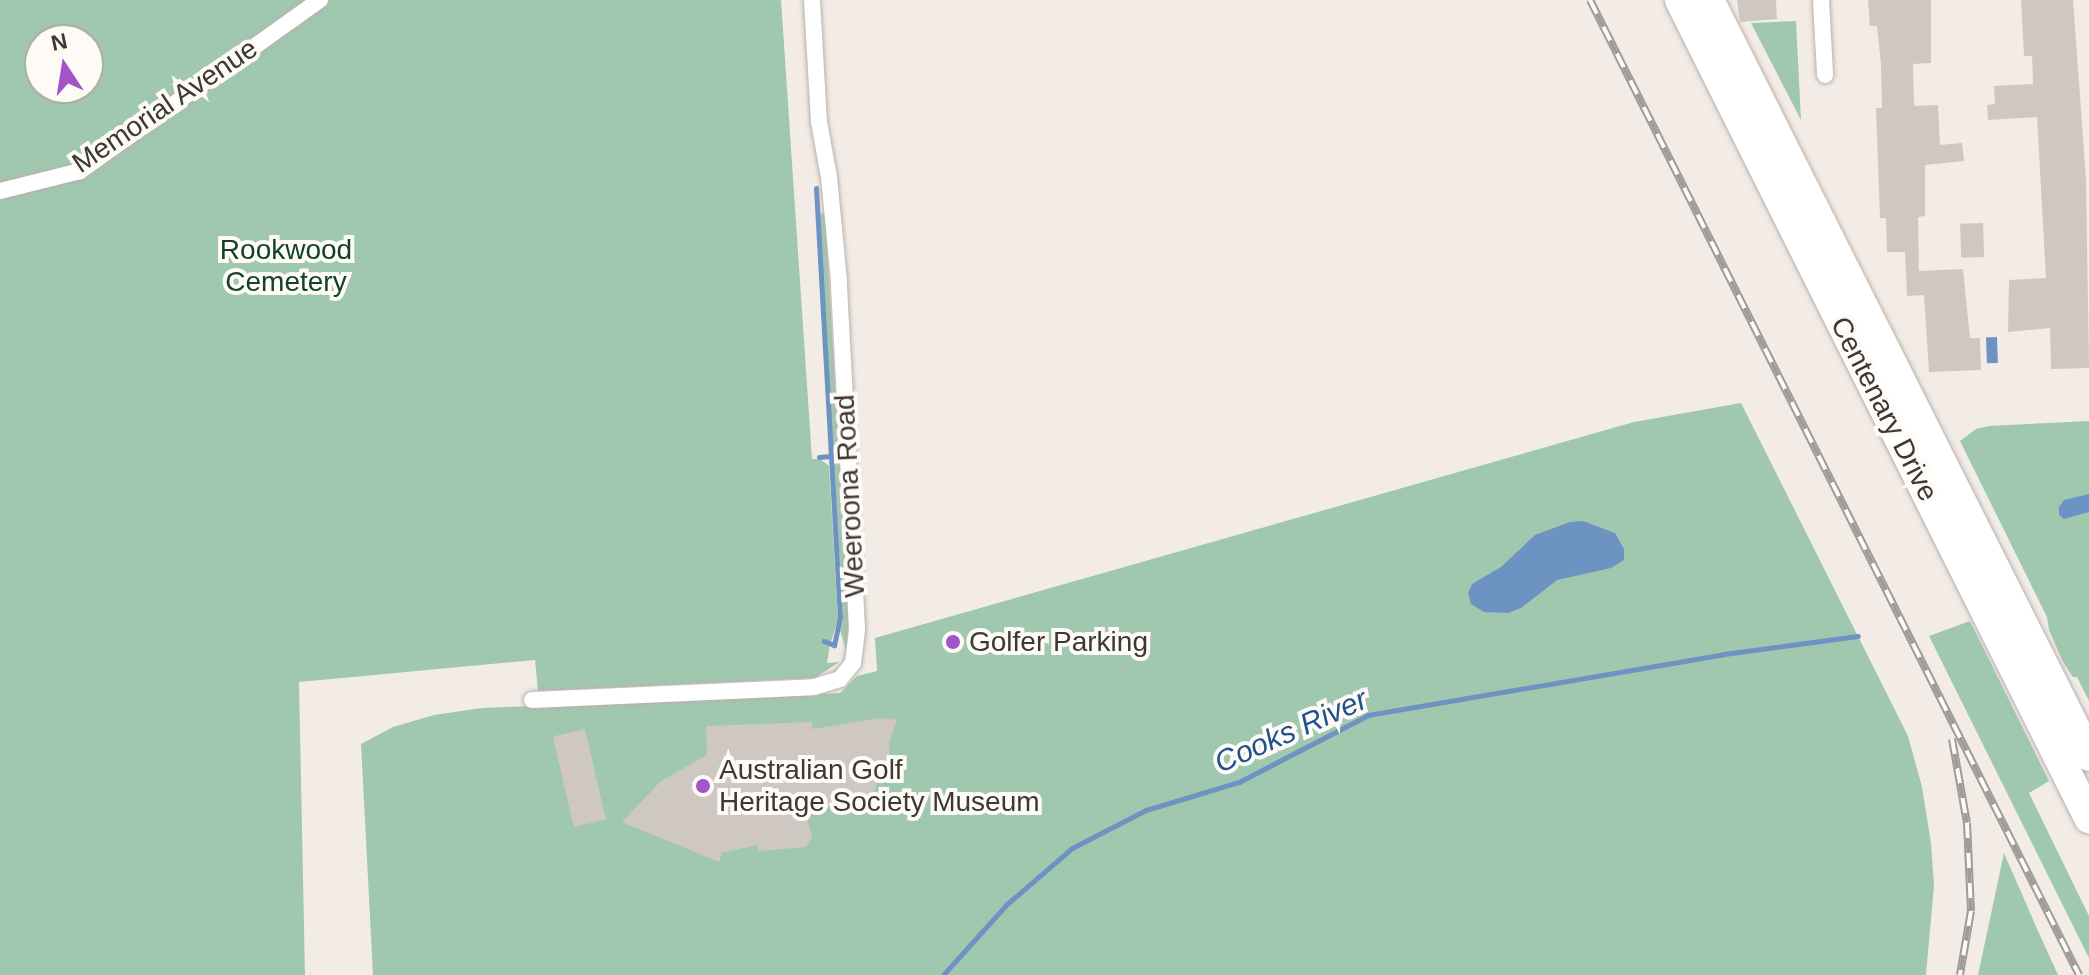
<!DOCTYPE html>
<html>
<head>
<meta charset="utf-8">
<style>
  body { margin:0 }
  #map { position:relative; width:2089px; height:975px; overflow:hidden; background:#f3ece6; font-family:Helvetica,sans-serif }
  div>[style] { position:absolute }
  .green>* { inset:0; background:#a0c8af }
  .water>* { inset:0; background:#6d93c2; transform-origin:0 0 }
  .stream>* { height:5px; margin:-2.5px; padding:0 2.5px; transform-origin:2.5px; border-radius:2.5px; background:#6d93c2 }
  .building>* { inset:0; background:#cfc7c2; transform-origin:0 0 }
  .roads { filter:drop-shadow(0 0 2px #b9b2ad) drop-shadow(0 0 2px #b9b2ad) }
  .street>* { height:16px; margin:-8px; padding:0 8px; transform-origin:8px; border-radius:8px; background:#fff }
  .highway>* { height:30px; margin:-15px; padding:0 15px; transform-origin:15px; border-radius:15px; background:#fff }
  .rail>* { height:8px; margin-top:-4px; transform-origin:0; background:repeating-linear-gradient(90deg,#fefaf6 0 15px,#a09b96 0 30px); box-sizing:border-box; border-block:2px solid #a09b96 }
  .dots>* { width:22px; height:22px; translate:-50% -50%; box-sizing:border-box; border:4px solid #fefaf6; border-radius:50% }
  span { translate:-50% -50%; white-space:nowrap; text-align:center; line-height:1.15; -webkit-text-stroke:8px #fefaf6; paint-order:stroke }
  .street-label { font-size:28px; color:#3b3836 }
  .park-label { font-size:28px; color:#12422a }
  .poi-label { font-size:28px; color:#3b3836 }
  .left { translate:0 -50%; text-align:left }
  .water-label { font-size:30px; color:#1e528e; font-style:italic }
  .north { position:absolute; left:24px; top:24px; width:80px; height:80px; box-sizing:border-box; background:#fefaf6; border:2px solid #b0aca9; border-radius:50%; rotate:348deg; font-size:22px; font-weight:700; line-height:32px; text-align:center; color:#3b3836 }
  .north::after { content:''; display:block; margin:auto; width:28px; height:36px; background:#a255c7; clip-path:polygon(50% 0,100% 100%,50% 72%,0 100%) }
</style>
</head>
<body>
<div id="map">
  <div class="green">
    <div style="clip-path:polygon(evenodd,0 0,781px 0,812px 459px,820px 459px,829px 466px,838px 619px,831px 642px,824px 638px,824px 643px,830px 645px,827px 663px,839px 662px,815px 678px,538px 691px,535px 660px,299px 682px,305px 975px,0 975px,0 0,40px 40px,88px 40px,88px 88px,40px 88px,40px 40px)"></div>
    <div style="clip-path:polygon(1796px 21px,1801px 120px,1751px 23px)"></div>
    <div style="clip-path:polygon(825px 213px,849px 621px,846px 650px,840px 630px,843px 620px,834px 465px,838px 461px,838px 453px,831px 448px,823px 292px,820px 214px)"></div>
    <div style="clip-path:polygon(1741px 403px,1908px 736px,1922px 787px,1931px 843px,1934px 885px,1926px 975px,373px 975px,361px 744px,393px 727px,434px 715px,482px 708px,840px 693px,857px 676px,877px 671px,875px 638px,1634px 422px)"></div>
    <div style="clip-path:polygon(2089px 421px,2089px 701px,2077px 677px,2073px 677px,2063px 662px,2049px 630px,2047px 617px,1960px 441px,1976px 429px,1989px 426px)"></div>
    <div style="clip-path:polygon(1970px 621px,2049px 781px,2029px 793px,2089px 916px,2089px 958px,1929px 636px)"></div>
    <div style="clip-path:polygon(2004px 853px,2038px 931px,2058px 975px,1978px 975px)"></div>
  </div>
  <div class="water">
    <div style="left:1997px;top:337px;width:26px;height:11px;rotate:88deg"></div>
    <div style="clip-path:polygon(2089px 494px,2089px 512px,2064px 519px,2059px 515px,2059px 507px,2064px 500px)"></div>
    <div style="clip-path:polygon(1570px 522px,1583px 521px,1615px 533px,1624px 549px,1624px 560px,1611px 568px,1557px 580px,1521px 608px,1508px 613px,1484px 612px,1471px 604px,1468px 593px,1472px 584px,1501px 567px,1535px 535px)"></div>
  </div>
  <div class="stream">
    <div style="left:816px;top:188px;width:430px;rotate:86.8deg"></div>
    <div style="left:840px;top:617px;width:29px;rotate:102deg"></div>
    <div style="left:834px;top:645px;width:11px;rotate:-158deg"></div>
    <div style="left:819px;top:457px;width:12px;rotate:-5deg"></div>
    <div style="left:943px;top:975px;width:96px;rotate:-48deg"></div>
    <div style="left:1007px;top:904px;width:86px;rotate:-40.7deg"></div>
    <div style="left:1072px;top:848px;width:83px;rotate:-27.2deg"></div>
    <div style="left:1146px;top:810px;width:97px;rotate:-16.8deg"></div>
    <div style="left:1239px;top:782px;width:145px;rotate:-27.4deg"></div>
    <div style="left:1368px;top:715px;width:361px;rotate:-9.7deg"></div>
    <div style="left:1724px;top:654px;width:135px;rotate:-7.7deg"></div>
  </div>
  <div class="building">
    <div style="clip-path:polygon(1737px 0,1776px 0,1777px 19px,1740px 22px)"></div>
    <div style="clip-path:polygon(1868px 0,1931px 0,1931px 63px,1913px 64px,1914px 106px,1938px 105px,1940px 145px,1962px 143px,1964px 161px,1925px 165px,1925px 216px,1918px 217px,1919px 271px,1963px 269px,1970px 338px,1980px 338px,1981px 370px,1929px 372px,1924px 295px,1907px 296px,1905px 252px,1887px 252px,1886px 218px,1880px 218px,1876px 108px,1882px 108px,1881px 65px,1877px 26px,1870px 26px)"></div>
    <div style="clip-path:polygon(2021px 0,2073px 0,2086px 179px,2089px 368px,2051px 369px,2050px 328px,2008px 332px,2009px 280px,2046px 278px,2037px 117px,1988px 120px,1987px 105px,1995px 104px,1994px 86px,2033px 84px,2032px 56px,2024px 56px)"></div>
    <div style="left:1983px;top:223px;width:34px;height:23px;rotate:88deg"></div>
    <div style="clip-path:polygon(880px 718px,897px 720px,889px 743px,891px 779px,878px 780px,870px 804px,860px 812px,826px 803px,813px 806px,807px 817px,812px 837px,806px 847px,758px 851px,757px 845px,722px 853px,719px 862px,622px 822px,661px 781px,707px 755px,706px 726px,812px 722px,812px 729px)"></div>
    <div style="left:585px;top:729px;width:93px;height:33px;rotate:77deg"></div>
  </div>
  <div class="roads">
    <div class="street">
      <div style="left:1821px;top:0;width:75px;rotate:86.9deg"></div>
      <div style="left:0;top:191px;width:82px;rotate:-14deg"></div>
      <div style="left:80px;top:171px;width:295px;rotate:-35.5deg"></div>
      <div style="left:532px;top:700px;width:282px;rotate:-2.6deg"></div>
      <div style="left:814px;top:687px;width:27px;rotate:-17deg"></div>
      <div style="left:840px;top:679px;width:21px;rotate:-51deg"></div>
      <div style="left:853px;top:663px;width:34px;rotate:-83deg"></div>
      <div style="left:857px;top:629px;width:348px;rotate:-93deg"></div>
      <div style="left:839px;top:281px;width:104px;rotate:-95.5deg"></div>
      <div style="left:829px;top:177px;width:56px;rotate:-100.3deg"></div>
      <div style="left:819px;top:122px;width:122px;rotate:-93.3deg"></div>
    </div>
    <div class="highway">
      <div style="left:1680px;top:0;width:915px;rotate:63.43deg"></div>
      <div style="left:1709px;top:0;width:846px;rotate:63.31deg"></div>
    </div>
  </div>
  <div class="rail">
    <div style="left:1590px;top:0;width:1091px;rotate:63.36deg"></div>
    <div style="left:1952px;top:739px;width:85px;rotate:79.9deg"></div>
    <div style="left:1967px;top:823px;width:88px;rotate:87.4deg"></div>
    <div style="left:1971px;top:911px;width:65px;rotate:99.8deg"></div>
  </div>
  <div class="dots">
    <div style="left:953px;top:642px;background:#a255c7"></div>
    <div style="left:703px;top:786px;background:#a255c7"></div>
  </div>
  <div class="street-label">
    <span style="left:165px;top:106px;rotate:-34deg">Memorial Avenue</span>
    <span style="left:1884px;top:409px;rotate:63deg">Centenary Drive</span>
    <span style="left:850px;top:496px;rotate:-93deg">Weeroona Road</span>
  </div>
  <div class="park-label">
    <span style="left:286px;top:266px">Rookwood<br>Cemetery</span>
  </div>
  <div class="poi-label">
    <span class="left" style="left:969px;top:642px">Golfer Parking</span>
    <span class="left" style="left:719px;top:786px">Australian Golf<br>Heritage Society Museum</span>
  </div>
  <div class="water-label">
    <span style="left:1291px;top:731px;rotate:-24deg">Cooks River</span>
  </div>
  <div class="north">N</div>
</div>
</body>
</html>
